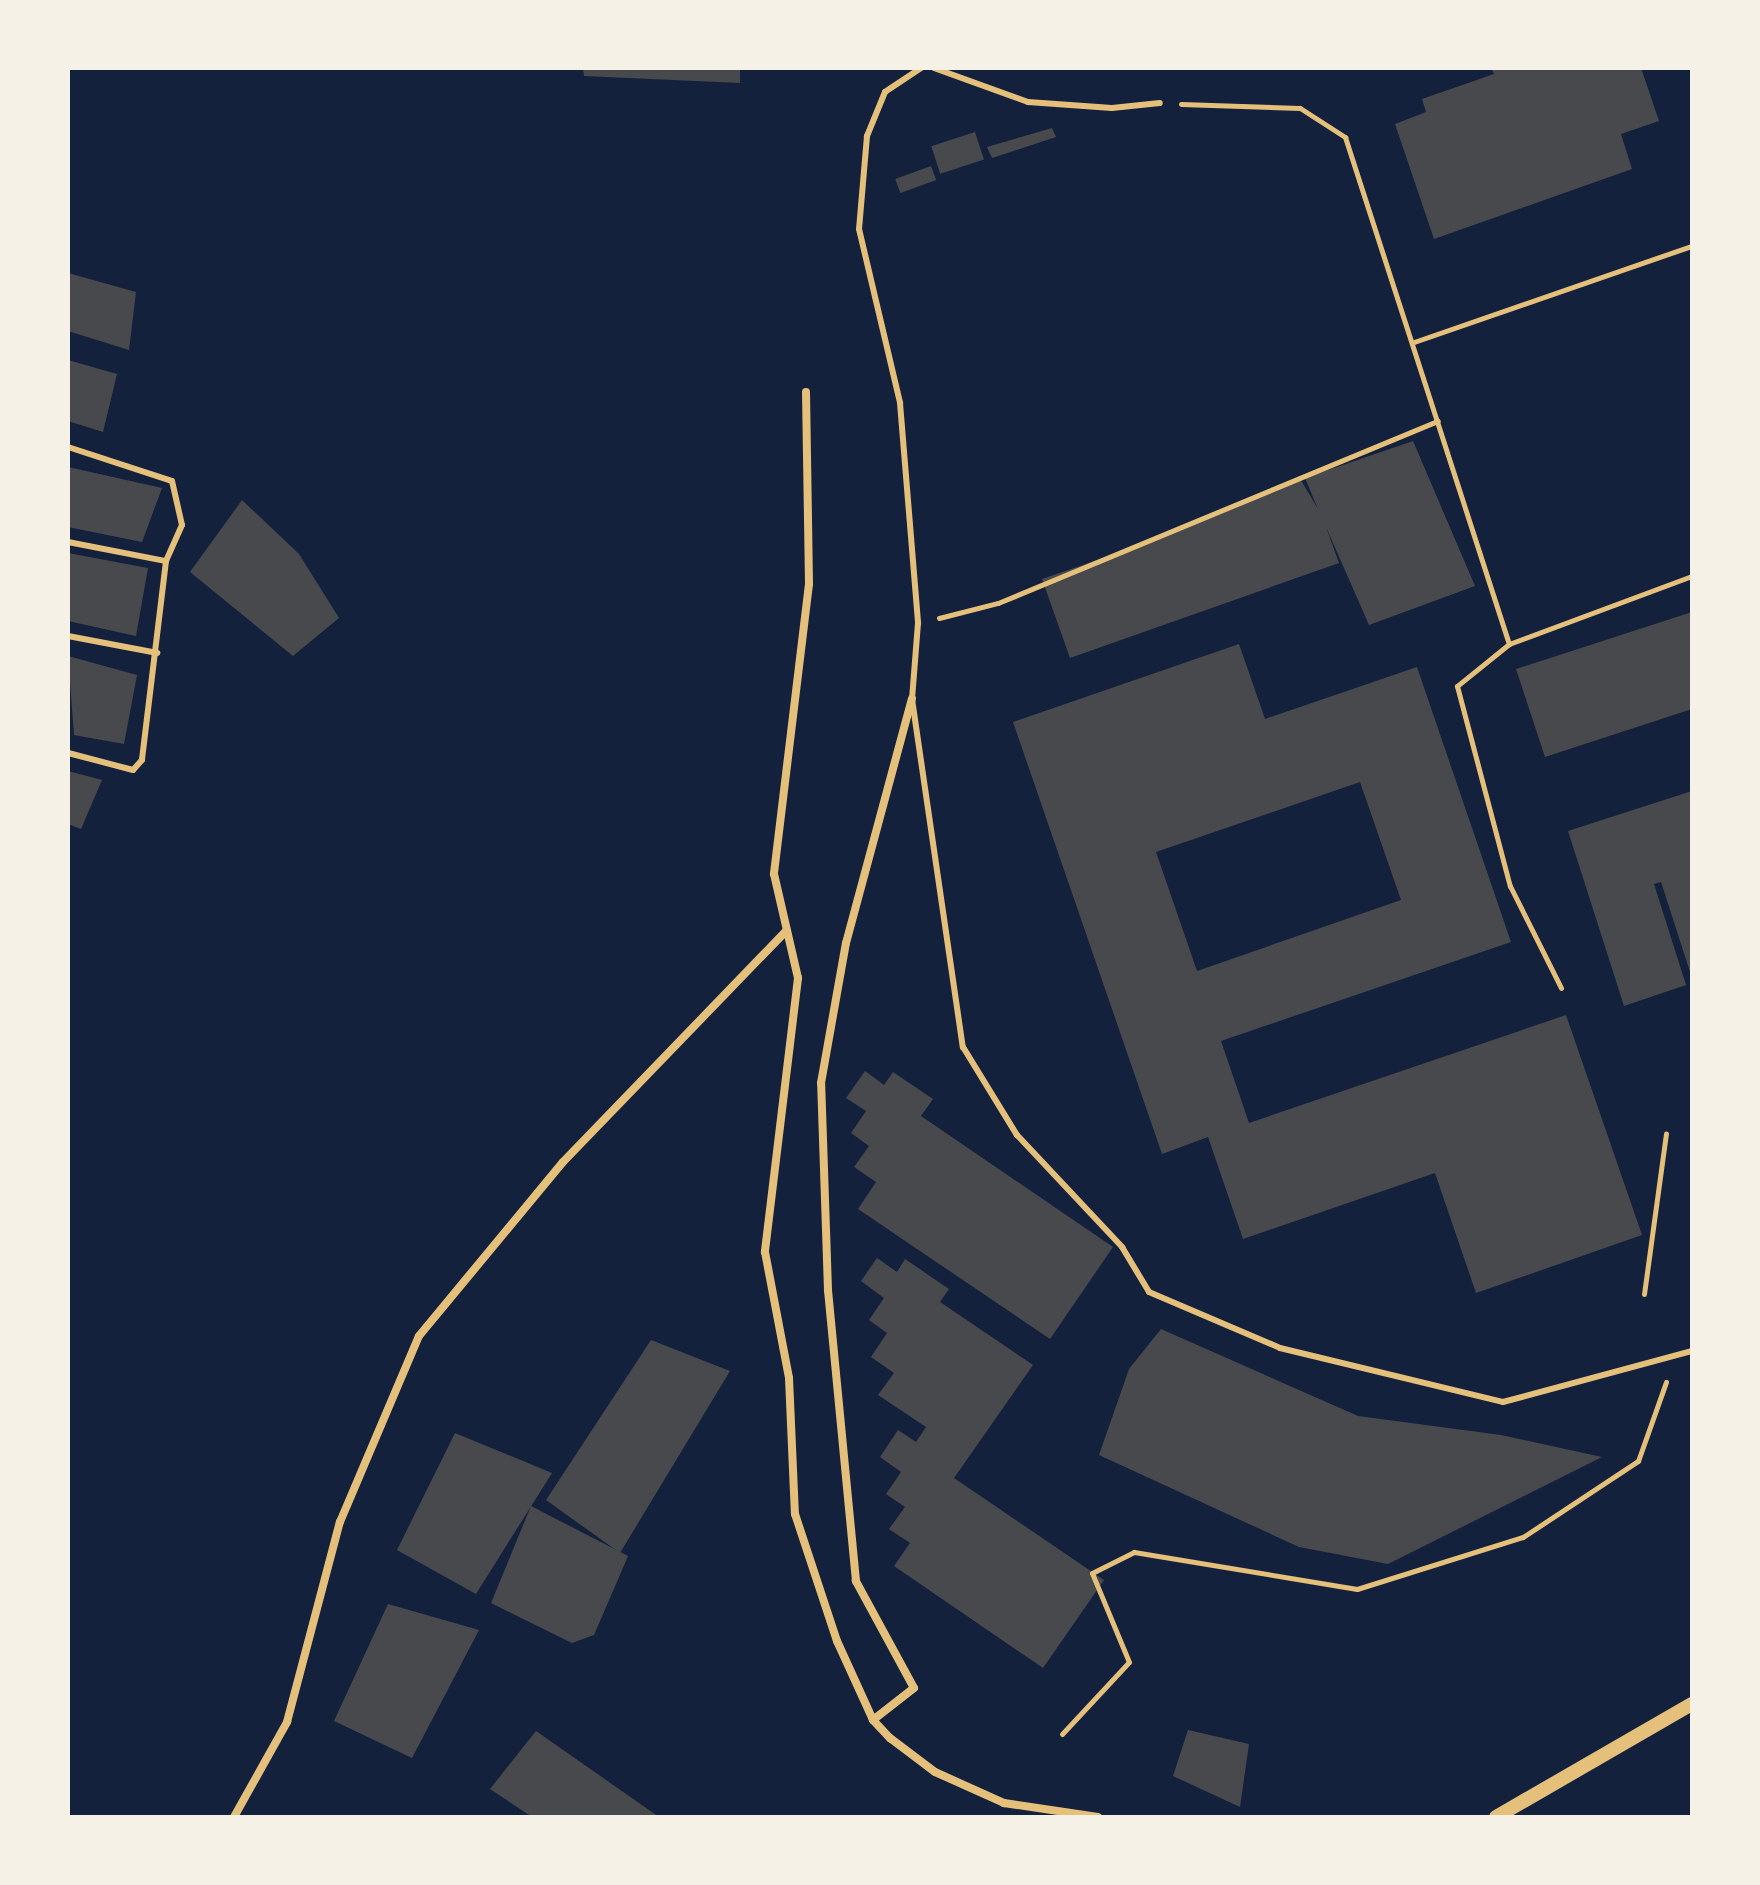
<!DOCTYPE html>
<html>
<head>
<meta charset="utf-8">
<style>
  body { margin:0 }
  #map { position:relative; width:1760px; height:1885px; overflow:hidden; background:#14213d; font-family:"Golos Text",sans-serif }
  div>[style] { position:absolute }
  .building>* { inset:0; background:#48494c; transform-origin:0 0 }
  .path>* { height:5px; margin:-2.5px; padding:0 2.5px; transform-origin:2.5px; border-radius:2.5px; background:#e5c07b }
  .service>* { height:6px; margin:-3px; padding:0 3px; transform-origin:3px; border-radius:3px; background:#e5c07b }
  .minor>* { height:8px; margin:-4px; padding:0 4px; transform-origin:4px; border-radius:4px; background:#e5c07b }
  .tertiary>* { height:14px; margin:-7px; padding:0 7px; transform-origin:7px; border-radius:7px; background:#e5c07b }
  span { translate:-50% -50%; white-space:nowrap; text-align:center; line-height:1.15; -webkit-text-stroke:8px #f6f1e7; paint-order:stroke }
  .frame { position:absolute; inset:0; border:70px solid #f6f1e7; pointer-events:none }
</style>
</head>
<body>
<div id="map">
  <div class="building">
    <div style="clip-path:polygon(583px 68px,740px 68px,740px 83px,584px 76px)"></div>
    <div style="clip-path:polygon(1491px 68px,1641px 68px,1659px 121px,1621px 134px,1632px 169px,1434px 239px,1395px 124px,1426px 112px,1422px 99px,1494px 74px)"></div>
    <div style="clip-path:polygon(1052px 128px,1056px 137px,992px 158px,987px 147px)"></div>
    <div style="left:975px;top:132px;width:29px;height:46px;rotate:72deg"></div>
    <div style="left:931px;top:166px;width:15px;height:38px;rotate:70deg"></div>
    <div style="clip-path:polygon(68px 273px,136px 292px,129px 350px,68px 331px)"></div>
    <div style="clip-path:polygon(68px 360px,117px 374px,103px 432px,68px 421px)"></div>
    <div style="clip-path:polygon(1413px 441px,1475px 586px,1369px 625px,1326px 527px,1339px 563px,1070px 658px,1042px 579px,1138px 546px,1299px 477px,1318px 509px,1305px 478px)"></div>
    <div style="clip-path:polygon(68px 467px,162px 488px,142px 542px,68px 527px)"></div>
    <div style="clip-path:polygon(242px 500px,299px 554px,339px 618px,293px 656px,190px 572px)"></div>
    <div style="clip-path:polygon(68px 553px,148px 568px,136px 636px,68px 621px)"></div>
    <div style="clip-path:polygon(1692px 612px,1692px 709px,1545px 757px,1516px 669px)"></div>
    <div style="clip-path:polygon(evenodd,1239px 644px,1265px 719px,1417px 667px,1511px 942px,1221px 1041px,1249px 1123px,1566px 1015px,1642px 1235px,1476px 1293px,1435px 1173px,1243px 1239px,1208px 1137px,1162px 1154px,1013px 722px,1239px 644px,1360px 782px,1401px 900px,1197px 971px,1156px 852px,1360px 782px)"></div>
    <div style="clip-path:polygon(68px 656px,137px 675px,124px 744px,74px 735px)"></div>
    <div style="clip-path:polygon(68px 771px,102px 780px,81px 829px,68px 824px)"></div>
    <div style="clip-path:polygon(1692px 791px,1692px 978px,1661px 882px,1654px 884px,1686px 985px,1624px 1006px,1568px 831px)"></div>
    <div style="clip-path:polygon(865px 1071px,884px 1085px,893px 1072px,933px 1099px,921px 1116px,1113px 1247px,1050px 1339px,858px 1209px,876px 1182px,854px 1167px,869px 1146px,851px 1133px,866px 1111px,846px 1098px)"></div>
    <div style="clip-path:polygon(877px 1258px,897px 1272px,905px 1259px,949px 1289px,940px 1302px,1033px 1365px,954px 1478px,1104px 1580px,1043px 1668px,894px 1566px,910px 1543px,889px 1529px,905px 1507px,886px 1494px,901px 1472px,880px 1457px,898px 1430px,916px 1442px,926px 1427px,878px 1395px,894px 1373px,871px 1357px,887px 1333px,869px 1320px,884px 1298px,861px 1281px)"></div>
    <div style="clip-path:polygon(1161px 1329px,1358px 1416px,1501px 1435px,1602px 1457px,1388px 1564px,1299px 1547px,1099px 1455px,1129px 1369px)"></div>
    <div style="clip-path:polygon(651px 1340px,730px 1371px,620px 1553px,546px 1500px)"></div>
    <div style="clip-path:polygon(455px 1433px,552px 1473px,476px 1594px,397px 1550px)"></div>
    <div style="clip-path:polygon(531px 1506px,628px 1556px,594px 1635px,572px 1643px,491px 1603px)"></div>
    <div style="clip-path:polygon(388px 1604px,479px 1630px,412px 1758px,334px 1721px)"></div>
    <div style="clip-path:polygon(1188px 1730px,1249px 1744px,1240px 1807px,1173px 1776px)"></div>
    <div style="clip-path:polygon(536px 1731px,659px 1817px,532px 1817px,490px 1789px)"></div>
  </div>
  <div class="path">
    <div style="left:1181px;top:104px;width:119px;rotate:1.9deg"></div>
    <div style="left:1300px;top:108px;width:54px;rotate:32.8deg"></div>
    <div style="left:1345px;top:137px;width:533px;rotate:72.08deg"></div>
    <div style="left:1509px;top:644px;width:195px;rotate:-20.4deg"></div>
    <div style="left:1414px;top:342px;width:294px;rotate:-19.1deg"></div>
    <div style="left:939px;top:618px;width:61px;rotate:-14.3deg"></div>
    <div style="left:998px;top:603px;width:476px;rotate:-22.5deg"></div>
    <div style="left:1509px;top:644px;width:67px;rotate:141.1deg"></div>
    <div style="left:1457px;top:686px;width:207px;rotate:75.2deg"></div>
    <div style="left:1510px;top:886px;width:114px;rotate:63.4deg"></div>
    <div style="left:1644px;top:1294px;width:162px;rotate:-82.2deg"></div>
    <div style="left:1062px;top:1734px;width:98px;rotate:-47.1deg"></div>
    <div style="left:1129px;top:1662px;width:96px;rotate:-112.6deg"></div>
    <div style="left:1092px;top:1573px;width:47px;rotate:-26.6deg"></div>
    <div style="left:1134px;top:1552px;width:226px;rotate:9.4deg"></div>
    <div style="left:1357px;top:1589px;width:174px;rotate:-17.4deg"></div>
    <div style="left:1523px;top:1537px;width:138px;rotate:-33.5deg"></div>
    <div style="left:1638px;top:1461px;width:84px;rotate:-70.5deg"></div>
  </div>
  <div class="service">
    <div style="left:921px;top:68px;width:43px;rotate:146.3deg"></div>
    <div style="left:885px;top:92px;width:48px;rotate:112.2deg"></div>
    <div style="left:867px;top:136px;width:93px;rotate:94.9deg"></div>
    <div style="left:859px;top:229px;width:179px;rotate:76.7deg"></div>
    <div style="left:900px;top:403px;width:221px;rotate:85.3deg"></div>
    <div style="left:918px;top:623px;width:76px;rotate:94.5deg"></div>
    <div style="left:912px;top:699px;width:352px;rotate:81.7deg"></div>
    <div style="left:963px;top:1047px;width:103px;rotate:58.5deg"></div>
    <div style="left:1017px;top:1135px;width:154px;rotate:46.8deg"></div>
    <div style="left:1122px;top:1247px;width:52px;rotate:59deg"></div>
    <div style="left:1149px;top:1292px;width:142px;rotate:23.1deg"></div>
    <div style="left:1280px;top:1348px;width:229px;rotate:13.6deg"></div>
    <div style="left:1503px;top:1402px;width:196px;rotate:-15.1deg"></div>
    <div style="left:934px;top:68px;width:100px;rotate:19.9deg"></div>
    <div style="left:1028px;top:102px;width:84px;rotate:4.1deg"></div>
    <div style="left:1112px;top:108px;width:48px;rotate:-5.9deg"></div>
    <div style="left:68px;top:447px;width:109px;rotate:18.1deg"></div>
    <div style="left:172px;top:481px;width:45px;rotate:77.2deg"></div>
    <div style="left:182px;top:525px;width:39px;rotate:114deg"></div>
    <div style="left:166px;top:561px;width:200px;rotate:96.9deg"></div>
    <div style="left:142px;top:760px;width:13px;rotate:132deg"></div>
    <div style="left:133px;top:770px;width:67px;rotate:-165.3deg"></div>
    <div style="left:68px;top:542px;width:100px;rotate:11deg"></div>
    <div style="left:68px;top:636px;width:91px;rotate:10.8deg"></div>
  </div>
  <div class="minor">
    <div style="left:806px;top:392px;width:192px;rotate:89.1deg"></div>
    <div style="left:809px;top:584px;width:292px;rotate:96.9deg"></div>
    <div style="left:774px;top:874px;width:107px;rotate:77deg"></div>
    <div style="left:798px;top:978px;width:276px;rotate:96.9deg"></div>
    <div style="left:765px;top:1252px;width:128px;rotate:79.2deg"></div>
    <div style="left:789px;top:1378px;width:136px;rotate:87.5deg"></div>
    <div style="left:795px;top:1514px;width:134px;rotate:71.7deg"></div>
    <div style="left:837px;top:1641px;width:87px;rotate:65.5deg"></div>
    <div style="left:873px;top:1720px;width:25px;rotate:47deg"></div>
    <div style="left:890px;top:1738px;width:56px;rotate:37.1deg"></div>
    <div style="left:935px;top:1772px;width:76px;rotate:24.2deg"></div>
    <div style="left:1004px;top:1803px;width:95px;rotate:8.5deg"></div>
    <div style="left:873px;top:1720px;width:52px;rotate:-38deg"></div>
    <div style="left:914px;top:1688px;width:122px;rotate:-118.5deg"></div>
    <div style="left:856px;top:1581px;width:292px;rotate:-95.5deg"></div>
    <div style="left:828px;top:1290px;width:207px;rotate:-91.9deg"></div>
    <div style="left:821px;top:1083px;width:142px;rotate:-79.9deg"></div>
    <div style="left:846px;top:943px;width:253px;rotate:-74.9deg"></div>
    <div style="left:234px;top:1817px;width:109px;rotate:-60.8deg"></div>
    <div style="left:287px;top:1722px;width:207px;rotate:-75.2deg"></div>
    <div style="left:340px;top:1522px;width:202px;rotate:-67deg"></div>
    <div style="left:419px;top:1336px;width:226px;rotate:-50.4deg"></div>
    <div style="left:563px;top:1162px;width:322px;rotate:-46deg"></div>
  </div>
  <div class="tertiary">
    <div style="left:1496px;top:1817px;width:226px;rotate:-30deg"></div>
  </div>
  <div class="frame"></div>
</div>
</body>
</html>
